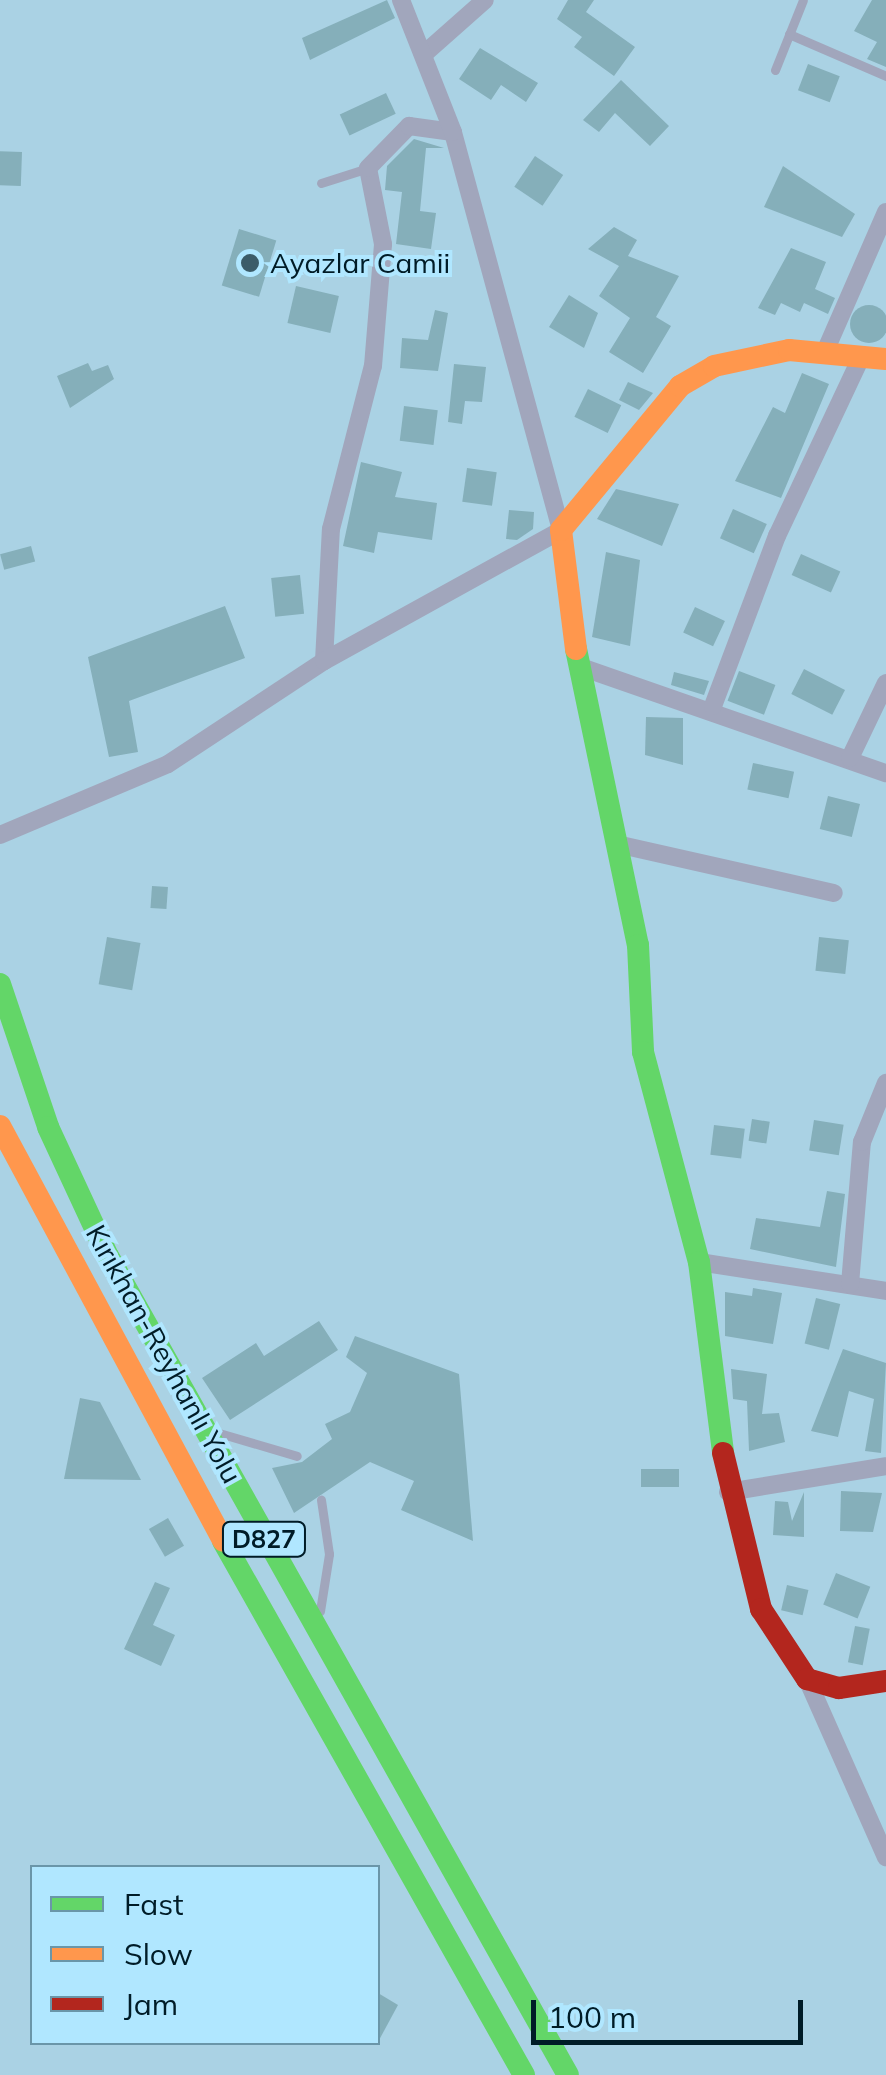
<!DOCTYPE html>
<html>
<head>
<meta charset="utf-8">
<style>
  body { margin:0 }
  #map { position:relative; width:886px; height:2075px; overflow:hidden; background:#aad2e4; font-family:Mulish,sans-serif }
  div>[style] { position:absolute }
  .building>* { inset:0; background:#85afba; transform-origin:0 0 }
  .round { border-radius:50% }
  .lane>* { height:9px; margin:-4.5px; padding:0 4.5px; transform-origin:4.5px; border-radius:4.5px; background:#a1a6bc }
  .street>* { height:18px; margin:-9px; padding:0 9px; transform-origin:9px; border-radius:9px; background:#a1a6bc }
  .fast>* { height:22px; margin:-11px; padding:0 11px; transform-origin:11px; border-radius:11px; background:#63d668 }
  .slow>* { height:22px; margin:-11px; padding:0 11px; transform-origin:11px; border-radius:11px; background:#ff974d }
  .jam>* { height:22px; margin:-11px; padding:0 11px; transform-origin:11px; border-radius:11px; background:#b3261e }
  .dots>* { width:28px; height:28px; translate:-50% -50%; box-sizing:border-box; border:5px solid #b0e7ff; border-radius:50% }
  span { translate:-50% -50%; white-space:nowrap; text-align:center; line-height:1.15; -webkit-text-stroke:8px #b0e7ff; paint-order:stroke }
  .shield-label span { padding:2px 8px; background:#b0e7ff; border:2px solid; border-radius:8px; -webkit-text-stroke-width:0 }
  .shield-label { font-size:25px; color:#001c27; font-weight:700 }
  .poi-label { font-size:28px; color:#001c27 }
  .left { translate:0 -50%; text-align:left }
  .street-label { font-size:28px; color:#001c27 }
  .legend { position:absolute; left:30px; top:1865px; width:350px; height:180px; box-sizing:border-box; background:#b0e7ff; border:2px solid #6a96a9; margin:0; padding:12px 18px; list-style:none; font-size:30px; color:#001c27 }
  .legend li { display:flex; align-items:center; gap:20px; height:50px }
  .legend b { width:50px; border:2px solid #6a96a9 }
  .scale { position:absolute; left:531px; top:2000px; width:272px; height:45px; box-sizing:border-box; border:5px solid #001c27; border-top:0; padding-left:12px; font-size:30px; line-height:35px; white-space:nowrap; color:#001c27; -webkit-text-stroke:8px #b0e7ff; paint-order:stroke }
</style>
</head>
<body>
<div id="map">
  <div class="building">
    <div style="clip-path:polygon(387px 0,395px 18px,310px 60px,302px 38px)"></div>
    <div style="clip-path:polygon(568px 0,594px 0,586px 12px,635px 47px,614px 76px,574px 47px,582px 37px,557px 19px)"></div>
    <div style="clip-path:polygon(872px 0,886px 0,886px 67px,867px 59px,877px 42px,854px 31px)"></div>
    <div style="clip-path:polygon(480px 48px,538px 83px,526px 102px,501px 85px,491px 100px,459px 79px)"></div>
    <div style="left:808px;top:64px;width:34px;height:28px;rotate:21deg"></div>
    <div style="clip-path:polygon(621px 80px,669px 126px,650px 146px,615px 113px,599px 132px,583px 120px)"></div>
    <div style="left:386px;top:93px;width:23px;height:51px;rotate:65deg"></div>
    <div style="clip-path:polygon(414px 139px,444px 148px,426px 148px,420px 211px,436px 213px,431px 249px,396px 244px,402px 192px,385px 190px,387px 166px)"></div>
    <div style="left:22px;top:152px;width:34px;height:22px;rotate:92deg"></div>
    <div style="left:535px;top:156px;width:34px;height:37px;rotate:34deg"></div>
    <div style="clip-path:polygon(783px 166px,855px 214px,842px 237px,764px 207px)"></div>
    <div style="clip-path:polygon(614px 227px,637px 240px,628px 256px,679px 276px,656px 317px,671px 326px,643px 373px,609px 352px,630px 318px,599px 296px,619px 266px,588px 249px)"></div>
    <div style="left:239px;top:229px;width:39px;height:59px;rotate:17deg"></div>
    <div style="clip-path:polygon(791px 248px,826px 262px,815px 289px,835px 298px,828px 314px,804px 303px,800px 312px,781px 303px,775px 315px,758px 308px)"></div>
    <div style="left:296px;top:286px;width:44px;height:38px;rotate:13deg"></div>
    <div style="clip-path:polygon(569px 295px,598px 313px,584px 348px,549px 327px)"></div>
    <div class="round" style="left:850px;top:305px;width:38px;height:38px"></div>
    <div style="clip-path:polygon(435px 310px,448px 313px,438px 371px,400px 368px,402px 338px,428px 340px)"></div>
    <div style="clip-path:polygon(88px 363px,92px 371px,108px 365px,114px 379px,70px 408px,57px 376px)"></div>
    <div style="clip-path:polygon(454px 364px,486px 367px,482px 402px,465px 401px,462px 424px,448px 422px)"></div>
    <div style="clip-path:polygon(802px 373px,829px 384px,781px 498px,735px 481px,773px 407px,785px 413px)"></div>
    <div style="clip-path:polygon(628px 382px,653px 393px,639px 410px,619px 400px)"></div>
    <div style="left:588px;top:389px;width:37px;height:31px;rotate:26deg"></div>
    <div style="left:404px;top:406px;width:34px;height:35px;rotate:7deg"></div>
    <div style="clip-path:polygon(361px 462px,402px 472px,395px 497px,437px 503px,432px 540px,378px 532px,374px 553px,343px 546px)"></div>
    <div style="left:467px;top:468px;width:30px;height:34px;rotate:8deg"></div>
    <div style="clip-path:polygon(616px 489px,679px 504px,662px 546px,597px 519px)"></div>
    <div style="left:733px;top:509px;width:37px;height:32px;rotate:24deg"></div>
    <div style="clip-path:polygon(509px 510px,534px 512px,533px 529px,517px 540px,506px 539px)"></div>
    <div style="left:31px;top:546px;width:16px;height:32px;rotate:75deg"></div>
    <div style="clip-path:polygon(606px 552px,640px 560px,630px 646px,592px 637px)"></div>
    <div style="left:801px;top:554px;width:43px;height:23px;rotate:24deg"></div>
    <div style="left:300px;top:575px;width:39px;height:29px;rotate:84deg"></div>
    <div style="clip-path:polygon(225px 606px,245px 658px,129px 701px,138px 752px,109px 757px,88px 657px)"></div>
    <div style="left:695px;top:607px;width:33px;height:28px;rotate:25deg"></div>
    <div style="left:804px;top:669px;width:46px;height:28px;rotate:27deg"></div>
    <div style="left:739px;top:671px;width:39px;height:32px;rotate:21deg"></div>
    <div style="clip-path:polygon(674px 672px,709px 681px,704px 695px,671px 685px)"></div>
    <div style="clip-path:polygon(646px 717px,683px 718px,683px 765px,645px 755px)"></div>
    <div style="left:753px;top:763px;width:42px;height:27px;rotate:12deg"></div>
    <div style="left:828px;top:796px;width:33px;height:34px;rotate:14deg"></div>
    <div style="left:152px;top:886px;width:16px;height:22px;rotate:4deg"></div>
    <div style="left:107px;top:937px;width:34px;height:48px;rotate:10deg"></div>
    <div style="left:819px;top:937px;width:30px;height:34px;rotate:6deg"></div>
    <div style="left:752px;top:1119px;width:18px;height:22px;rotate:9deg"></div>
    <div style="left:814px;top:1120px;width:30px;height:31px;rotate:9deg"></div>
    <div style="left:714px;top:1125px;width:31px;height:30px;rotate:7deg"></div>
    <div style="clip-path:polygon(827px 1191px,845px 1194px,836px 1267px,750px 1249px,756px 1218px,820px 1227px)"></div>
    <div style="clip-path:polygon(753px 1288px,782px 1293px,773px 1344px,725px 1336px,725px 1292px,752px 1296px)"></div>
    <div style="left:816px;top:1298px;width:25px;height:47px;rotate:14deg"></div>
    <div style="clip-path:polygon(319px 1321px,338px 1350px,230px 1420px,202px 1378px,256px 1343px,264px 1356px)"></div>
    <div style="clip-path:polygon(355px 1336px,459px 1374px,473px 1541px,401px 1510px,414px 1481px,370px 1462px,294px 1513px,272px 1468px,302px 1462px,332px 1439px,325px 1424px,350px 1412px,367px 1373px,346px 1357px)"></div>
    <div style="clip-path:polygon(843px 1349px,886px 1363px,881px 1453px,865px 1451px,874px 1399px,849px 1391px,838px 1437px,811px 1431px)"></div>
    <div style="clip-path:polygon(731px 1369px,767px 1374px,762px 1414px,779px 1413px,785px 1442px,749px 1451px,747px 1401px,733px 1399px)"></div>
    <div style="clip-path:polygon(80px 1398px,100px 1402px,141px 1480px,64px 1479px)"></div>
    <div style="left:679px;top:1469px;width:18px;height:38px;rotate:90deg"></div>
    <div style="clip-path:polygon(841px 1491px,882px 1493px,873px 1532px,840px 1531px)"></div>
    <div style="clip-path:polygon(804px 1492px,804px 1537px,773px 1535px,775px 1501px,788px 1502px,792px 1521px)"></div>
    <div style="left:168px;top:1518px;width:32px;height:22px;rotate:60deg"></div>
    <div style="left:836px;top:1573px;width:37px;height:34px;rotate:22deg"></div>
    <div style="clip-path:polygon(155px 1582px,170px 1588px,153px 1625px,175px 1635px,161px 1666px,124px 1649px)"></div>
    <div style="left:787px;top:1585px;width:22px;height:26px;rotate:13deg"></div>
    <div style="left:855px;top:1626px;width:15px;height:37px;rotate:11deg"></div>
    <div style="clip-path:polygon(378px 1993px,398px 2005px,378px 2042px)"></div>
  </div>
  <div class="lane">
    <div style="left:789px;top:34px;width:106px;rotate:23.4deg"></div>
    <div style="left:775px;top:70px;width:75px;rotate:-68.2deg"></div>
    <div style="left:321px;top:183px;width:49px;rotate:-17.7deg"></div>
    <div style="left:219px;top:1433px;width:81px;rotate:16.4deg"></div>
    <div style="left:320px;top:1611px;width:58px;rotate:-81deg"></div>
    <div style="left:329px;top:1554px;width:55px;rotate:-98.4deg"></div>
  </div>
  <div class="street">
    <div style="left:424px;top:54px;width:81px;rotate:-41.5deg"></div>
    <div style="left:824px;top:354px;width:155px;rotate:-66.4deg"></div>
    <div style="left:324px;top:661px;width:132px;rotate:-87deg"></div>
    <div style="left:331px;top:529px;width:168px;rotate:-75.6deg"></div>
    <div style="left:373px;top:366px;width:122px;rotate:-85.3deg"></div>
    <div style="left:383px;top:244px;width:77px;rotate:-101.2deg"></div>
    <div style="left:368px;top:168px;width:59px;rotate:-45.7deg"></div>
    <div style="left:409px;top:126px;width:44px;rotate:7.8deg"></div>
    <div style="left:578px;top:666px;width:326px;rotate:19.2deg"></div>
    <div style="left:713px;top:706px;width:182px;rotate:-69.4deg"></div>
    <div style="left:777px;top:536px;width:200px;rotate:-64.8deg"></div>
    <div style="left:850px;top:758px;width:83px;rotate:-64.4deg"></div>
    <div style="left:0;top:835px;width:182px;rotate:-22.9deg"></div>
    <div style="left:168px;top:764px;width:187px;rotate:-33.4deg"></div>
    <div style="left:324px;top:661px;width:271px;rotate:-28.9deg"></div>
    <div style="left:561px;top:530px;width:412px;rotate:-105.2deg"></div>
    <div style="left:453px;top:132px;width:142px;rotate:-111.5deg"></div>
    <div style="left:621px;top:845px;width:218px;rotate:12.7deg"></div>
    <div style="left:699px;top:1262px;width:189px;rotate:8.8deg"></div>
    <div style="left:850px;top:1284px;width:143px;rotate:-85.2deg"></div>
    <div style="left:862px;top:1142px;width:64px;rotate:-67.9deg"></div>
    <div style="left:728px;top:1492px;width:160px;rotate:-9.3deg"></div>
    <div style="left:807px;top:1679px;width:195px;rotate:66.1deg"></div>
  </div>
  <div class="fast">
    <div style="left:576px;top:649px;width:302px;rotate:78.2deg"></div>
    <div style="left:638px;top:945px;width:107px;rotate:87.3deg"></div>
    <div style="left:643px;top:1052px;width:217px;rotate:75.1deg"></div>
    <div style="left:699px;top:1262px;width:193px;rotate:82.8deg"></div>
    <div style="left:0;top:984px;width:151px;rotate:71.4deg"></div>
    <div style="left:48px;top:1127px;width:142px;rotate:65.1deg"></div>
    <div style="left:108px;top:1256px;width:939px;rotate:60.68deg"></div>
    <div style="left:223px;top:1541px;width:613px;rotate:60.59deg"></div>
  </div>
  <div class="slow">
    <div style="left:576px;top:649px;width:120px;rotate:-97.2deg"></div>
    <div style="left:561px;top:530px;width:187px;rotate:-50.4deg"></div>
    <div style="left:680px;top:386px;width:39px;rotate:-30deg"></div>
    <div style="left:714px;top:366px;width:77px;rotate:-12deg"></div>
    <div style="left:789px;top:350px;width:97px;rotate:5.3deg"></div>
    <div style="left:0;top:1126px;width:471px;rotate:61.7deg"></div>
  </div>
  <div class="jam">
    <div style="left:723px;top:1453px;width:161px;rotate:76.3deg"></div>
    <div style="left:761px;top:1609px;width:84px;rotate:56.7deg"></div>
    <div style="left:807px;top:1679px;width:33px;rotate:16deg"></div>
    <div style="left:839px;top:1688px;width:48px;rotate:-8.5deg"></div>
  </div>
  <div class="dots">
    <div style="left:250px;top:263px;background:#3b5c69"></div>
  </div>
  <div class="shield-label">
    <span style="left:264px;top:1539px">D827</span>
  </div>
  <div class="poi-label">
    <span class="left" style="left:270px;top:263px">Ayazlar Camii</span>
  </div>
  <div class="street-label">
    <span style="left:164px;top:1354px;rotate:61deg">Kırıkhan-Reyhanlı Yolu</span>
  </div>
  <ul class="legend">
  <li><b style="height:12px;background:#63d668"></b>Fast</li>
  <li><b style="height:12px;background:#ff974d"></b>Slow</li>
  <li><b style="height:12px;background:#b3261e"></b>Jam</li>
  </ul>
  <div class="scale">100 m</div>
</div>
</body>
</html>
